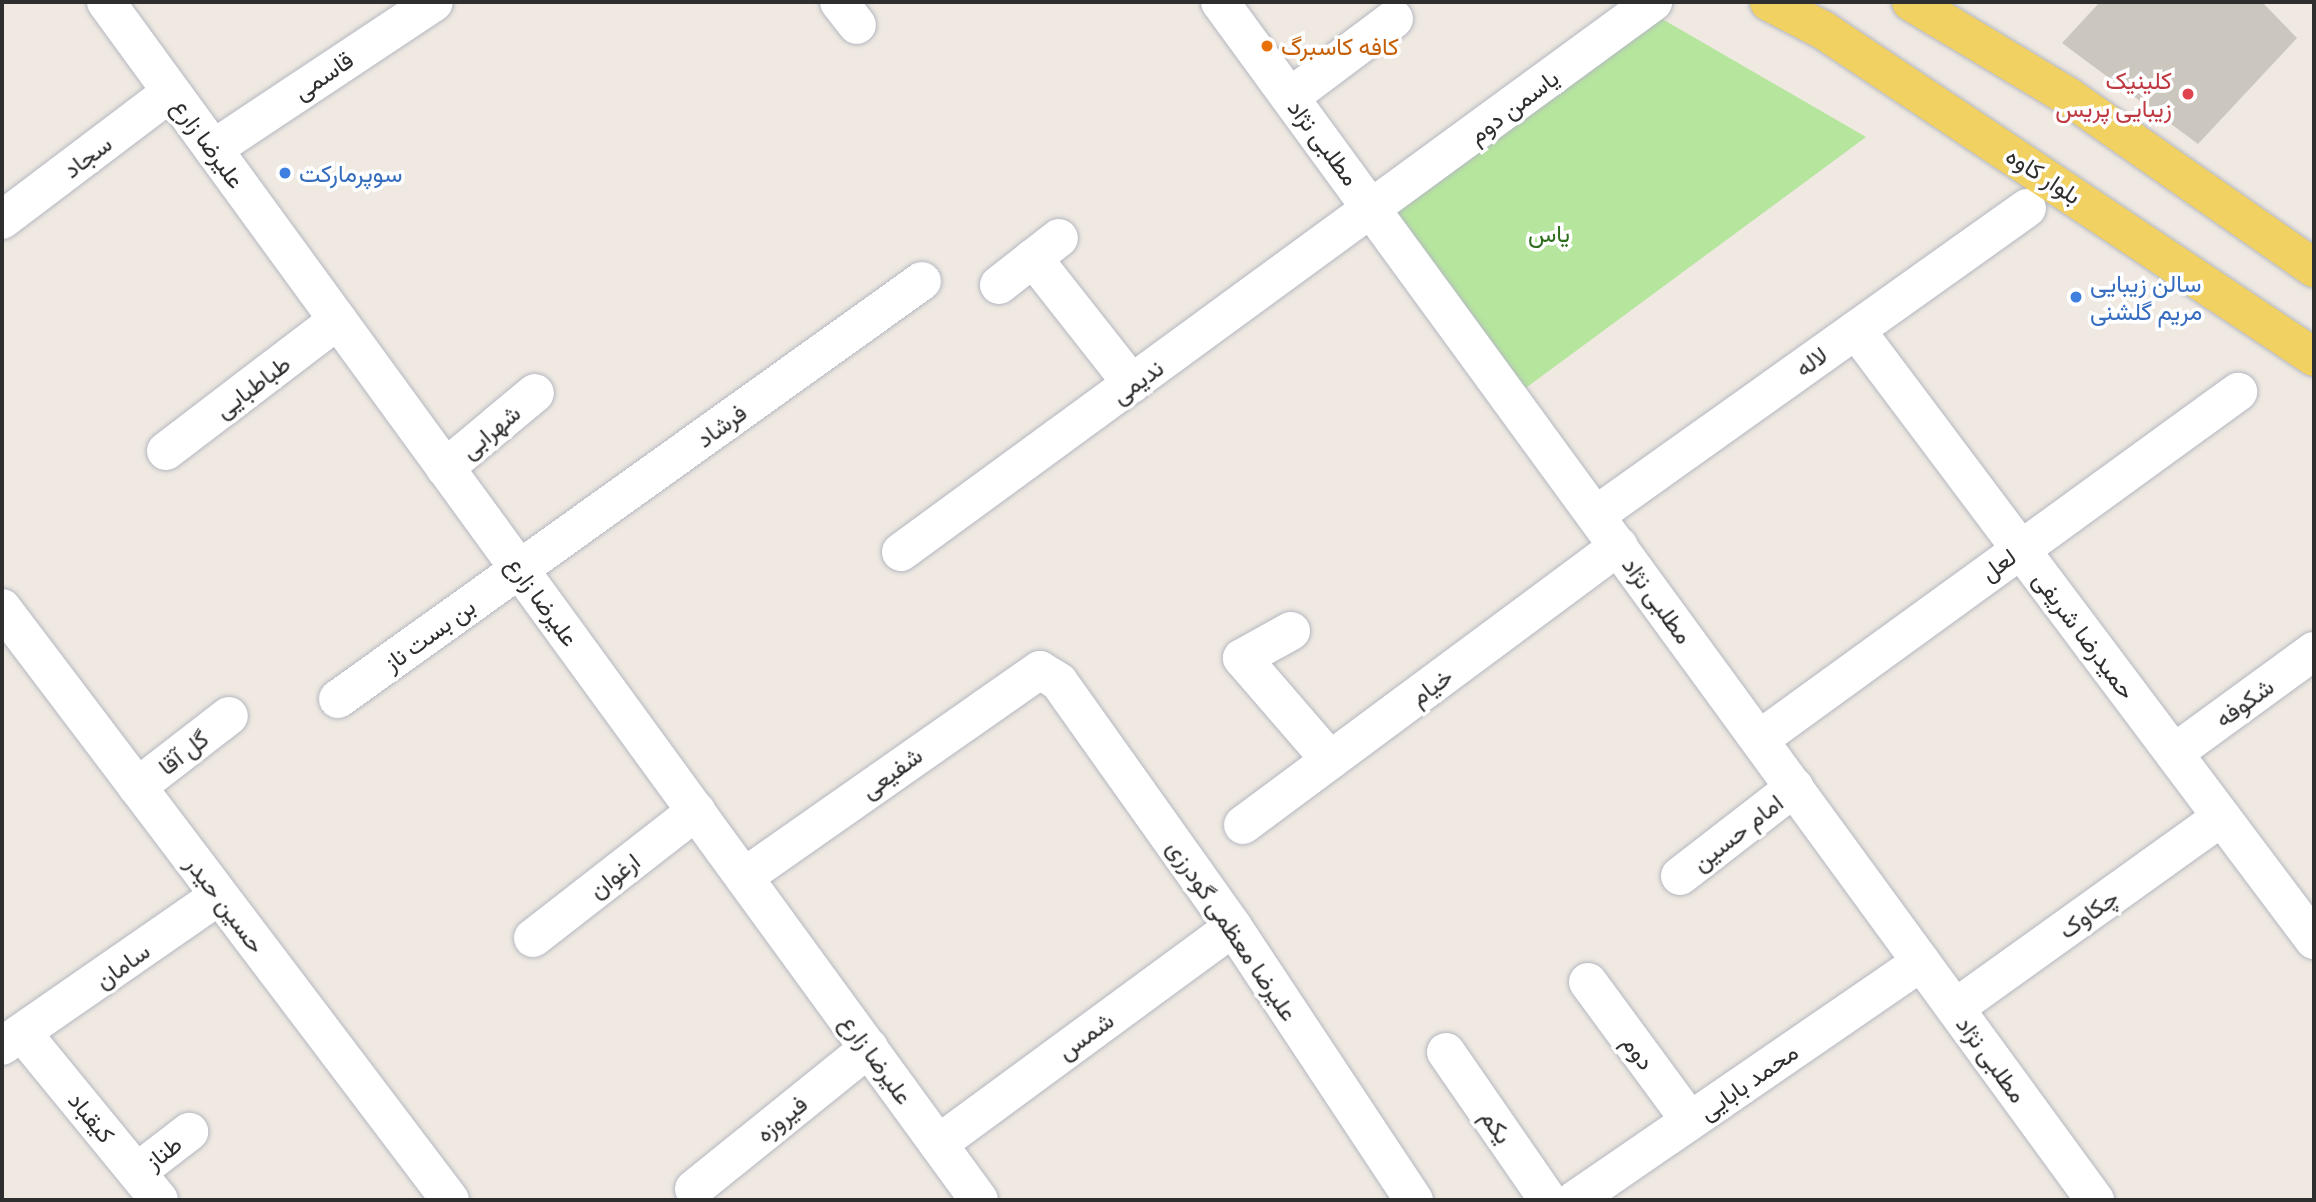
<!DOCTYPE html>
<html>
<head>
<meta charset="utf-8">
<style>
  body { margin:0 }
  #map { position:relative; width:2316px; height:1202px; overflow:hidden; background:#efe9e1; font-family:"Exo 2",Vazirmatn,sans-serif }
  div>[style] { position:absolute }
  .green>* { inset:0; background:#b6e59e }
  .building>* { inset:0; background:#cbc7bf }
  .roads { filter:drop-shadow(0 0 2px #b4b7c1) drop-shadow(0 0 2px #b4b7c1) }
  .minor>* { height:38px; margin:-19px; padding:0 19px; transform-origin:19px; border-radius:19px; background:#fff }
  .major>* { height:38px; margin:-19px; padding:0 19px; transform-origin:19px; border-radius:19px; background:#f2d163 }
  .dots>* { width:19px; height:19px; translate:-50% -50%; box-sizing:border-box; border:4px solid #fff; border-radius:50% }
  span { translate:-50% -50%; white-space:nowrap; text-align:center; line-height:1.15; -webkit-text-stroke:7px #fff; paint-order:stroke }
  .food-label { font-size:24px; color:#c56008 }
  .left { translate:0 -50%; text-align:left }
  .street-label { font-size:24px; color:#2e2e2e }
  .health-label { font-size:24px; color:#be3a42 }
  .right { translate:-100% -50%; text-align:right }
  .shop-label { font-size:24px; color:#366cbe }
  .park-label { font-size:24px; color:#2c6e1b }
  .frame { position:absolute; inset:0; border:4px solid #2e2e2e; pointer-events:none }
</style>
</head>
<body>
<div id="map">
  <div class="green">
    <div style="clip-path:polygon(1657px 16px,1866px 137px,1519px 393px,1385px 214px)"></div>
  </div>
  <div class="building">
    <div style="clip-path:polygon(2100px 2px,2262px 2px,2297px 38px,2198px 144px,2062px 43px)"></div>
  </div>
  <div class="roads">
    <div class="minor">
      <div style="left:106px;top:2px;width:1482px;rotate:53.92deg"></div>
      <div style="left:839px;top:2px;width:29px;rotate:52deg"></div>
      <div style="left:1220px;top:2px;width:1484px;rotate:53.86deg"></div>
      <div style="left:1290px;top:97px;width:130px;rotate:-36.9deg"></div>
      <div style="left:213px;top:149px;width:265px;rotate:-33.6deg"></div>
      <div style="left:2px;top:220px;width:212px;rotate:-37.1deg"></div>
      <div style="left:1033px;top:258px;width:160px;rotate:51.8deg"></div>
      <div style="left:999px;top:285px;width:76px;rotate:-38.1deg"></div>
      <div style="left:1856px;top:330px;width:763px;rotate:53.1deg"></div>
      <div style="left:166px;top:451px;width:216px;rotate:-37.3deg"></div>
      <div style="left:445px;top:468px;width:117px;rotate:-39.8deg"></div>
      <div style="left:1596px;top:515px;width:529px;rotate:-35.46deg"></div>
      <div style="left:901px;top:552px;width:932px;rotate:-36.18deg"></div>
      <div style="left:2px;top:608px;width:742px;rotate:52.88deg"></div>
      <div style="left:1291px;top:631px;width:56px;rotate:151.1deg"></div>
      <div style="left:1242px;top:658px;width:135px;rotate:49.2deg"></div>
      <div style="left:338px;top:699px;width:718px;rotate:-35.59deg"></div>
      <div style="left:1760px;top:739px;width:591px;rotate:-35.98deg"></div>
      <div style="left:2174px;top:753px;width:173px;rotate:-36.1deg"></div>
      <div style="left:137px;top:787px;width:116px;rotate:-37.7deg"></div>
      <div style="left:1243px;top:825px;width:468px;rotate:-36.6deg"></div>
      <div style="left:1680px;top:876px;width:145px;rotate:-37.7deg"></div>
      <div style="left:744px;top:877px;width:361px;rotate:-35deg"></div>
      <div style="left:1040px;top:670px;width:22px;rotate:32deg"></div>
      <div style="left:1059px;top:682px;width:301px;rotate:54.6deg"></div>
      <div style="left:1233px;top:927px;width:328px;rotate:56.5deg"></div>
      <div style="left:533px;top:938px;width:207px;rotate:-37.9deg"></div>
      <div style="left:1588px;top:982px;width:172px;rotate:53.7deg"></div>
      <div style="left:1955px;top:1008px;width:328px;rotate:-35.6deg"></div>
      <div style="left:24px;top:1035px;width:213px;rotate:50.7deg"></div>
      <div style="left:2px;top:1046px;width:264px;rotate:-34.7deg"></div>
      <div style="left:1446px;top:1052px;width:180px;rotate:55.4deg"></div>
      <div style="left:938px;top:1144px;width:366px;rotate:-36.3deg"></div>
      <div style="left:137px;top:1172px;width:66px;rotate:-37.6deg"></div>
      <div style="left:694px;top:1189px;width:225px;rotate:-38.9deg"></div>
      <div style="left:1575px;top:1200px;width:420px;rotate:-34.5deg"></div>
    </div>
    <div class="major">
      <div style="left:1769px;top:2px;width:61px;rotate:27.4deg"></div>
      <div style="left:1823px;top:30px;width:590px;rotate:33.66deg"></div>
      <div style="left:1911px;top:2px;width:184px;rotate:31deg"></div>
      <div style="left:2069px;top:97px;width:299px;rotate:34.9deg"></div>
    </div>
  </div>
  <div class="dots">
    <div style="left:1267px;top:46px;background:#e8710a"></div>
    <div style="left:2188px;top:94px;background:#e0444e"></div>
    <div style="left:285px;top:173px;background:#3f7fe0"></div>
    <div style="left:2076px;top:297px;background:#3f7fe0"></div>
  </div>
  <div class="food-label">
    <span class="left" style="left:1281px;top:46px">کافه کاسبرگ</span>
  </div>
  <div class="street-label">
    <span style="left:323px;top:75px;rotate:-34deg">قاسمی</span>
    <span style="left:1513px;top:106px;rotate:-37deg">یاسمن دوم</span>
    <span style="left:1324px;top:142px;rotate:53deg">مطلبی نژاد</span>
    <span style="left:209px;top:143px;rotate:54deg">علیرضا زارع</span>
    <span style="left:87px;top:156px;rotate:-37deg">سجاد</span>
    <span style="left:2044px;top:175px;rotate:33deg">بلوار کاوه</span>
    <span style="left:1811px;top:361px;rotate:-36deg">لاله</span>
    <span style="left:1137px;top:381px;rotate:-36deg">ندیمی</span>
    <span style="left:252px;top:386px;rotate:-37deg">طباطبایی</span>
    <span style="left:721px;top:425px;rotate:-36deg">فرشاد</span>
    <span style="left:490px;top:431px;rotate:-40deg">شهرابی</span>
    <span style="left:1998px;top:564px;rotate:-36deg">لعل</span>
    <span style="left:1658px;top:600px;rotate:54deg">مطلبی نژاد</span>
    <span style="left:543px;top:601px;rotate:54deg">علیرضا زارع</span>
    <span style="left:429px;top:634px;rotate:-36deg">بن بست ناز</span>
    <span style="left:2085px;top:635px;rotate:53deg">حمیدرضا شریفی</span>
    <span style="left:1431px;top:686px;rotate:-37deg">خیام</span>
    <span style="left:2244px;top:702px;rotate:-36deg">شکوفه</span>
    <span style="left:183px;top:752px;rotate:-38deg">گل آقا</span>
    <span style="left:891px;top:772px;rotate:-36deg">شفیعی</span>
    <span style="left:1737px;top:832px;rotate:-38deg">امام حسین</span>
    <span style="left:614px;top:875px;rotate:-38deg">ارغوان</span>
    <span style="left:226px;top:904px;rotate:53deg">حسین حیدر</span>
    <span style="left:2088px;top:913px;rotate:-36deg">چکاوک</span>
    <span style="left:1233px;top:930px;rotate:56deg">علیرضا معظمی گودرزی</span>
    <span style="left:122px;top:965px;rotate:-36deg">سامان</span>
    <span style="left:1085px;top:1035px;rotate:-36deg">شمس</span>
    <span style="left:1639px;top:1052px;rotate:54deg">دوم</span>
    <span style="left:877px;top:1059px;rotate:54deg">علیرضا زارع</span>
    <span style="left:1992px;top:1059px;rotate:54deg">مطلبی نژاد</span>
    <span style="left:1748px;top:1081px;rotate:-35deg">محمد بابایی</span>
    <span style="left:92px;top:1117px;rotate:51deg">کیقباد</span>
    <span style="left:781px;top:1118px;rotate:-39deg">فیروزه</span>
    <span style="left:1497px;top:1126px;rotate:55deg">یکم</span>
    <span style="left:163px;top:1152px;rotate:-38deg">طناز</span>
  </div>
  <div class="health-label">
    <span class="right" style="left:2172px;top:94px">کلینیک<br>زیبایی پریس</span>
  </div>
  <div class="shop-label">
    <span class="left" style="left:299px;top:173px">سوپرمارکت</span>
    <span class="left" style="left:2090px;top:297px">سالن زیبایی<br>مریم گلشنی</span>
  </div>
  <div class="park-label">
    <span style="left:1549px;top:233px">یاس</span>
  </div>
  <div class="frame"></div>
</div>
</body>
</html>
